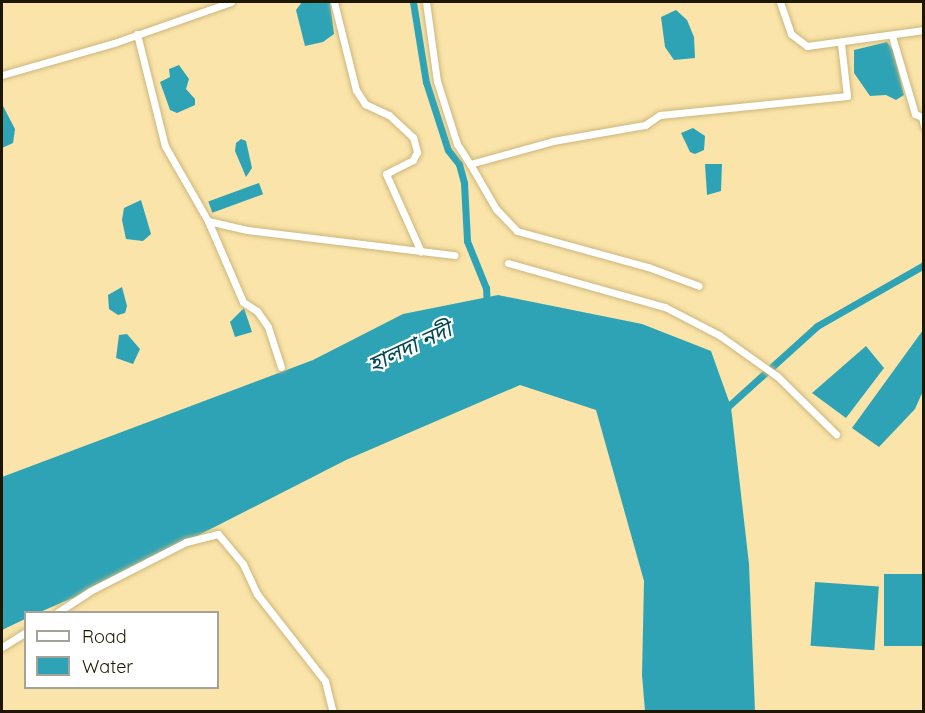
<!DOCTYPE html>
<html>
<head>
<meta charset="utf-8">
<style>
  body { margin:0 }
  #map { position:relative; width:925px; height:713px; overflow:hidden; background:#fae4a9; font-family:Quicksand,"Noto Sans Bengali",sans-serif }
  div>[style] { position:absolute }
  .water>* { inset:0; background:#2ea3b5; transform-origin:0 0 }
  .canal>* { height:7px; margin:-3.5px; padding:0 3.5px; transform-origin:3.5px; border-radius:3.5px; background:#2ea3b5 }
  .roads { filter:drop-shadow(0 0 2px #cbb67c) drop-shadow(0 0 2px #cbb67c) }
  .minor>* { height:7px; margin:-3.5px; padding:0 3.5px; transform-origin:3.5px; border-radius:3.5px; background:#fff }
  span { translate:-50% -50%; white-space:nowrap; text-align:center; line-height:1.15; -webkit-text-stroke:4.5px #fff; paint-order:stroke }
  .water-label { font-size:22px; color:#024953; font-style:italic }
  .frame { position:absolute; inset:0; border:3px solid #1d1601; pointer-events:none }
  .legend { position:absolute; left:24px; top:611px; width:195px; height:78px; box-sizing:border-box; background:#fff; border:2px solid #a5a299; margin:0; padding:8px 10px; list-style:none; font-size:18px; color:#1d1601 }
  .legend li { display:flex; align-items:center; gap:12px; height:30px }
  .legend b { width:30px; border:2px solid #a5a299 }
</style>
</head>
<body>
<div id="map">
  <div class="water">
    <div style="clip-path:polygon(302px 2px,330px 2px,334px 34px,323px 42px,305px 46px,296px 10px)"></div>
    <div style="clip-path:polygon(676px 10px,687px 20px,694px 37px,695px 58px,674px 60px,665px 47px,661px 17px)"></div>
    <div style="clip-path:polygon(887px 42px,893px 50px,904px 95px,896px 100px,886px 95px,870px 96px,854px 73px,854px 50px)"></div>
    <div style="clip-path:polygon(179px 65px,189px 79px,186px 89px,195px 99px,195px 105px,177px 113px,170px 110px,160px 82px,170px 77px,169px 69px)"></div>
    <div style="clip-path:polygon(2px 104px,15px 129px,13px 143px,2px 148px)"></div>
    <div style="clip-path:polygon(693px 128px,705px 136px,704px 150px,695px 154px,690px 152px,681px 133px)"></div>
    <div style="clip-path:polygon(241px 139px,246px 141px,252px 168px,246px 177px,235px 151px,236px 143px)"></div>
    <div style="clip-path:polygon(705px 164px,722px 164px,721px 191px,707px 195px)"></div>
    <div style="left:259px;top:183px;width:12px;height:54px;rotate:70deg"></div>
    <div style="clip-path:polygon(141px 200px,151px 234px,143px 241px,126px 239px,122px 220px,124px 208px)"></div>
    <div style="clip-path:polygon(122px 287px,127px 306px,125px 313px,118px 315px,109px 309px,108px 295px)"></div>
    <div style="clip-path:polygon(498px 295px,642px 324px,711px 351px,731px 407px,749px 564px,755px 711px,645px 711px,642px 675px,644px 581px,596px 410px,520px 385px,346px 460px,89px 591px,40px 612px,26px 612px,25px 619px,2px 630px,2px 477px,313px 360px,403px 314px)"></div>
    <div style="clip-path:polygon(244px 308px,252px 332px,235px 337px,230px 322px)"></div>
    <div style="clip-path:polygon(923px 330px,923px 391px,915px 409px,879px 447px,852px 428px)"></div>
    <div style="clip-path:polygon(127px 334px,140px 349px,133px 364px,116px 358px,119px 335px)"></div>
    <div style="clip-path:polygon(866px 346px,884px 368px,846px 418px,812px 393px)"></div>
    <div style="left:884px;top:574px;width:39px;height:72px"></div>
    <div style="left:815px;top:582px;width:64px;height:64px;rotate:4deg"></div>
  </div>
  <div class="canal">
    <div style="left:413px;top:2px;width:81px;rotate:80.8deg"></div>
    <div style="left:426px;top:82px;width:71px;rotate:72.1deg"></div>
    <div style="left:448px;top:150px;width:18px;rotate:52deg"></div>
    <div style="left:459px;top:164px;width:20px;rotate:75deg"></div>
    <div style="left:464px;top:183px;width:58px;rotate:87deg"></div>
    <div style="left:467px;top:241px;width:51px;rotate:68deg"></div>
    <div style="left:486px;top:288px;width:18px;rotate:87deg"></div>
    <div style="left:723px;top:411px;width:127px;rotate:-42.1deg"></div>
    <div style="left:817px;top:326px;width:123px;rotate:-29.7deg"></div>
  </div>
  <div class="roads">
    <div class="minor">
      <div style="left:334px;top:2px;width:91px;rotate:76deg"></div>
      <div style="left:356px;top:90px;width:17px;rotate:57deg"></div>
      <div style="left:365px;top:104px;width:26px;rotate:25deg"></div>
      <div style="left:389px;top:115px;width:33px;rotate:43deg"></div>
      <div style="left:413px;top:137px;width:16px;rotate:75deg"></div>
      <div style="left:417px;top:152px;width:9px;rotate:117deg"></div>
      <div style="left:413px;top:160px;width:30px;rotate:153deg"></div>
      <div style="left:386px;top:174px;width:85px;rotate:65.8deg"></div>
      <div style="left:426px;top:2px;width:80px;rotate:82.1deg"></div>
      <div style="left:437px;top:81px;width:66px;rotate:72.4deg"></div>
      <div style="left:457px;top:144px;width:24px;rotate:57deg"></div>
      <div style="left:470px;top:164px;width:86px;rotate:-15.5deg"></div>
      <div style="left:553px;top:141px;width:93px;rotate:-9.9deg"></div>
      <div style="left:645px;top:125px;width:18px;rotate:-34deg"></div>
      <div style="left:660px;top:115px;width:188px;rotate:-5.8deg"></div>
      <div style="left:847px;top:96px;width:53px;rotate:-96.5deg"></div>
      <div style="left:780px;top:2px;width:34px;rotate:71deg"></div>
      <div style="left:791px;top:34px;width:20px;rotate:37deg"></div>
      <div style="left:807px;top:46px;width:118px;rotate:-7.8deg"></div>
      <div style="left:137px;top:34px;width:115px;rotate:76deg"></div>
      <div style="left:165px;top:146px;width:86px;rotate:60.2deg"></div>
      <div style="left:208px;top:221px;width:40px;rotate:13deg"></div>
      <div style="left:247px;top:230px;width:209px;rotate:6.9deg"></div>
      <div style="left:892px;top:36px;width:81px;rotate:73.6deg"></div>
      <div style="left:915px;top:114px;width:8px;rotate:23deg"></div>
      <div style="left:922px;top:117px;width:9px;rotate:77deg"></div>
      <div style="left:2px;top:75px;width:116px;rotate:-15.9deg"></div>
      <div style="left:114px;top:43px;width:124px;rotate:-19.3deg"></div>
      <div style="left:470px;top:164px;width:52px;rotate:60deg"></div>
      <div style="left:496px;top:209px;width:30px;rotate:46deg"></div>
      <div style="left:517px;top:231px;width:136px;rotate:15.4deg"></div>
      <div style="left:648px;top:267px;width:54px;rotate:20.4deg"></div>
      <div style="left:208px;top:221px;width:88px;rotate:66.6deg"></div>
      <div style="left:243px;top:302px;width:17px;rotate:33deg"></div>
      <div style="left:257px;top:311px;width:19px;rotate:55deg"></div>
      <div style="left:268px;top:327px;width:42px;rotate:72deg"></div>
      <div style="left:508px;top:263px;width:163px;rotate:15.7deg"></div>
      <div style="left:665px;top:307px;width:61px;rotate:27.4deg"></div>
      <div style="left:719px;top:335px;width:71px;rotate:35.3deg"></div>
      <div style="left:777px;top:376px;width:83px;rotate:44.5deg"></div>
      <div style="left:58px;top:612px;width:38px;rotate:-33deg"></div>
      <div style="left:90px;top:591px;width:108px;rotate:-27deg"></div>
      <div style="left:186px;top:542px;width:33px;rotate:-14deg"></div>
      <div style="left:218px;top:534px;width:39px;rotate:50deg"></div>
      <div style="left:243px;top:564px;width:33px;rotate:65deg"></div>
      <div style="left:257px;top:594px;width:110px;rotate:52deg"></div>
      <div style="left:325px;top:681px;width:32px;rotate:76deg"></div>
      <div style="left:2px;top:647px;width:28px;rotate:-32deg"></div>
    </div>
  </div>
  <div class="water-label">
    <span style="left:410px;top:347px;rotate:-25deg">হালদা নদী</span>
  </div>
  <div class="frame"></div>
  <ul class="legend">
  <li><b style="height:8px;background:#fff"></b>Road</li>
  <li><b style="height:16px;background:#2ea3b5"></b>Water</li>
  </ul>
</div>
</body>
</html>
